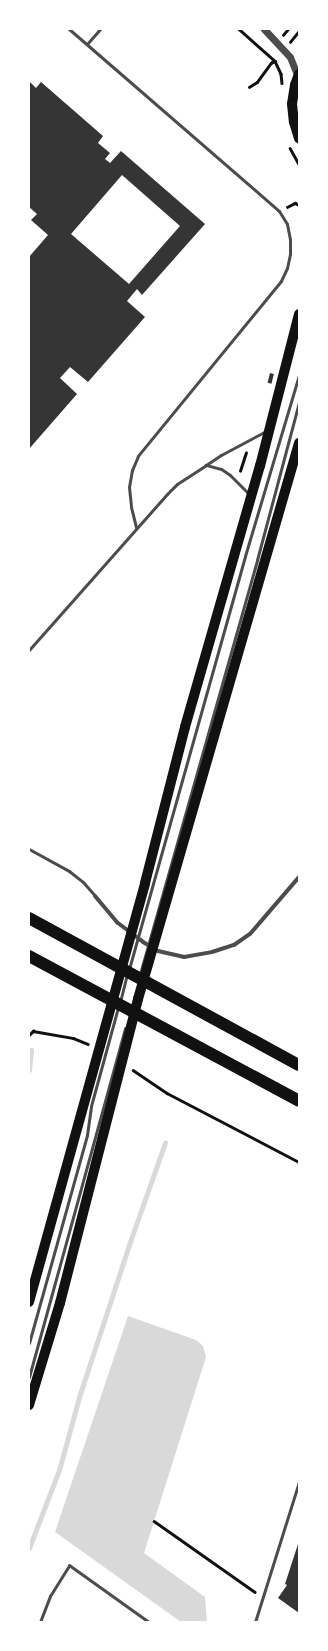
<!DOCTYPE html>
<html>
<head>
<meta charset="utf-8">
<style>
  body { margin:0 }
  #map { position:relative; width:328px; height:1651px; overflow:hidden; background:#fff; font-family:Helvetica,sans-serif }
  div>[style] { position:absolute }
  .water>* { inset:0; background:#d9d9d9 }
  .stream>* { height:5px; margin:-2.5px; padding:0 2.5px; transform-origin:2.5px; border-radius:2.5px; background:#d9d9d9 }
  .building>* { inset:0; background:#353535; transform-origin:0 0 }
  .path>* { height:2.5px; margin:-1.25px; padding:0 1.25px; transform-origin:1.25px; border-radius:1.25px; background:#111 }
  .service>* { height:3px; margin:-1.5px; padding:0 1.5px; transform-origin:1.5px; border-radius:1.5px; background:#4c4c4c }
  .minor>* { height:4px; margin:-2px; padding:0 2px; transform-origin:2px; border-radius:2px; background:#4c4c4c }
  .tertiary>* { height:7px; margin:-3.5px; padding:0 3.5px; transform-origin:3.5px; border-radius:3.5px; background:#4c4c4c }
  .primary>* { height:10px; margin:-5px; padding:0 5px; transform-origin:5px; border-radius:5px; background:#111 }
  .motorway>* { height:12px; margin:-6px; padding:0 6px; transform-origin:6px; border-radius:6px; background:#111 }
  span { translate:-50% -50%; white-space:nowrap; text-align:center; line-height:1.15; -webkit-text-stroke:3px #fff; paint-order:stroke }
  .frame { position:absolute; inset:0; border:30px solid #fff; pointer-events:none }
</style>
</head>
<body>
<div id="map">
  <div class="water">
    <div style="clip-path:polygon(128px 1316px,196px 1340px,203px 1346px,206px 1357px,144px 1553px,205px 1597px,207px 1622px,181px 1622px,55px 1532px)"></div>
  </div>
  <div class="stream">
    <div style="left:29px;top:1070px;width:20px;rotate:-84deg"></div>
    <div style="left:29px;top:1548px;width:84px;rotate:-69deg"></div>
    <div style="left:59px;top:1470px;width:79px;rotate:-74.6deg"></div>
    <div style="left:80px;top:1394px;width:166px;rotate:-71.8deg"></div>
    <div style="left:132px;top:1236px;width:99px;rotate:-70.5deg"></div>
  </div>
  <div class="building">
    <div style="clip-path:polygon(evenodd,29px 81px,36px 88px,41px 82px,103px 136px,98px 143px,110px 153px,105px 159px,110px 163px,121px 151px,205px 224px,142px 295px,137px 289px,127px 301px,145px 317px,88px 382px,70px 367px,60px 378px,77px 394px,29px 449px,29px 257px,48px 235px,31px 220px,37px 214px,29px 207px,29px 81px,122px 175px,180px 226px,129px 284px,71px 234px,122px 175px)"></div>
    <div style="left:270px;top:373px;width:4px;height:10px;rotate:14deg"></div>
    <div style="clip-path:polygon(299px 1541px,299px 1613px,278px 1598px,287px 1585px,285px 1584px)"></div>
  </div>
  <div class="path">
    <div style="left:239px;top:29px;width:48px;rotate:41.6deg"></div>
    <div style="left:275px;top:61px;width:14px;rotate:65deg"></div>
    <div style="left:281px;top:74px;width:9px;rotate:84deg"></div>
    <div style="left:283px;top:35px;width:8px;rotate:-50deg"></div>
    <div style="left:290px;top:42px;width:14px;rotate:-51deg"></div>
    <div style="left:249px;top:87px;width:9px;rotate:-32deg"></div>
    <div style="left:257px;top:82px;width:24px;rotate:-54deg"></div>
    <div style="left:271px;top:63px;width:4px;rotate:-27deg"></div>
    <div style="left:290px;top:148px;width:18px;rotate:61deg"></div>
    <div style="left:287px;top:207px;width:9px;rotate:-27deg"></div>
    <div style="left:295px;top:203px;width:4px;rotate:27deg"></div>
    <div style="left:240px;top:471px;width:19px;rotate:-72deg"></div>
    <div style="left:29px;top:1035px;width:6px;rotate:-45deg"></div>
    <div style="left:33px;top:1031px;width:41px;rotate:9.9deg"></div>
    <div style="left:73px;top:1038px;width:16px;rotate:22deg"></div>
    <div style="left:133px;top:1070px;width:41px;rotate:34.1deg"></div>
    <div style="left:167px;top:1093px;width:149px;rotate:27.6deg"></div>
    <div style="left:154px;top:1521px;width:123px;rotate:35.1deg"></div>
  </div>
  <div class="service">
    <div style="left:69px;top:29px;width:278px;rotate:40.9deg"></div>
    <div style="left:279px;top:211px;width:15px;rotate:58deg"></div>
    <div style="left:287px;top:224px;width:15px;rotate:79deg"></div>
    <div style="left:290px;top:239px;width:15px;rotate:90deg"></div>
    <div style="left:290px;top:254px;width:14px;rotate:102deg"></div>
    <div style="left:287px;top:268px;width:14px;rotate:115deg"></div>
    <div style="left:281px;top:281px;width:226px;rotate:129.3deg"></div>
    <div style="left:138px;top:456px;width:15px;rotate:113deg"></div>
    <div style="left:132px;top:470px;width:17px;rotate:100deg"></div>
    <div style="left:129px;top:487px;width:20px;rotate:84deg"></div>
    <div style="left:131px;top:507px;width:21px;rotate:76deg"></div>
    <div style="left:87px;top:44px;width:20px;rotate:-49deg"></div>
    <div style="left:250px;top:495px;width:28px;rotate:-135deg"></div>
    <div style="left:230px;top:475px;width:11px;rotate:-146deg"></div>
    <div style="left:221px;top:469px;width:16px;rotate:-165deg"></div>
    <div style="left:206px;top:465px;width:18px;rotate:-34deg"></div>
    <div style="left:221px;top:455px;width:51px;rotate:-28.1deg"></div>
    <div style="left:29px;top:650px;width:208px;rotate:-48.5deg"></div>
    <div style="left:167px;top:494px;width:14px;rotate:-45deg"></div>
    <div style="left:177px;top:484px;width:35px;rotate:-33deg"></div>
    <div style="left:29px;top:849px;width:46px;rotate:28.8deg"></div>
    <div style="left:69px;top:871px;width:18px;rotate:38deg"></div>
    <div style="left:83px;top:882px;width:18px;rotate:49deg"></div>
    <div style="left:129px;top:969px;width:429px;rotate:-74.3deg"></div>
    <div style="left:245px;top:556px;width:189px;rotate:-73.4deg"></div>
    <div style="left:140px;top:974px;width:430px;rotate:-74.2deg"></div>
    <div style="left:257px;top:560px;width:163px;rotate:-75.1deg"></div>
    <div style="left:120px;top:1002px;width:29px;rotate:-76deg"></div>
    <div style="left:29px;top:1343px;width:216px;rotate:-74.4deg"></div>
    <div style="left:87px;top:1135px;width:29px;rotate:-82deg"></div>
    <div style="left:91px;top:1106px;width:103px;rotate:-74.7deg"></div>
    <div style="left:29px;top:1377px;width:362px;rotate:-74.6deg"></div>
    <div style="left:40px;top:1622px;width:28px;rotate:-69deg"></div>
    <div style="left:50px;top:1596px;width:36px;rotate:-58deg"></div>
    <div style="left:69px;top:1565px;width:98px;rotate:35.5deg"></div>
    <div style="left:255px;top:1622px;width:147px;rotate:-72.6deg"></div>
  </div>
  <div class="minor">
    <div style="left:95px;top:896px;width:35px;rotate:50deg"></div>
    <div style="left:118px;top:923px;width:31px;rotate:37deg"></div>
    <div style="left:143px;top:942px;width:17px;rotate:31deg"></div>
    <div style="left:158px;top:951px;width:27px;rotate:13deg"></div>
    <div style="left:184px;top:957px;width:28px;rotate:-10deg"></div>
    <div style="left:212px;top:952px;width:23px;rotate:-18deg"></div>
    <div style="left:234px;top:945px;width:19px;rotate:-35deg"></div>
    <div style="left:250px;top:934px;width:75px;rotate:-49.3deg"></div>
  </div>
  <div class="tertiary">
    <div style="left:264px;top:29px;width:38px;rotate:47deg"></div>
    <div style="left:290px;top:57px;width:22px;rotate:68deg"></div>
  </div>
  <div class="primary">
    <div style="left:299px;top:74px;width:12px;rotate:110deg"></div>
    <div style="left:295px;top:85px;width:19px;rotate:99deg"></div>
    <div style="left:292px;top:104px;width:18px;rotate:84deg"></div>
    <div style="left:294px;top:122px;width:17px;rotate:73deg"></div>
    <div style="left:29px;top:1302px;width:435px;rotate:-74.5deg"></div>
    <div style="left:145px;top:883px;width:161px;rotate:-75.6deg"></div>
    <div style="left:185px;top:727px;width:272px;rotate:-74deg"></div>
    <div style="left:260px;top:466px;width:157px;rotate:-75.6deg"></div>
    <div style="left:29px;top:1405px;width:107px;rotate:-73.1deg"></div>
    <div style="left:60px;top:1303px;width:314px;rotate:-75.6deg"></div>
    <div style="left:138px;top:999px;width:579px;rotate:-73.85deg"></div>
  </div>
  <div class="motorway">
    <div style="left:29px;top:918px;width:307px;rotate:28.6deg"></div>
    <div style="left:29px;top:956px;width:306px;rotate:28.2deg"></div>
  </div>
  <div class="frame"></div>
</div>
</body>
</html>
